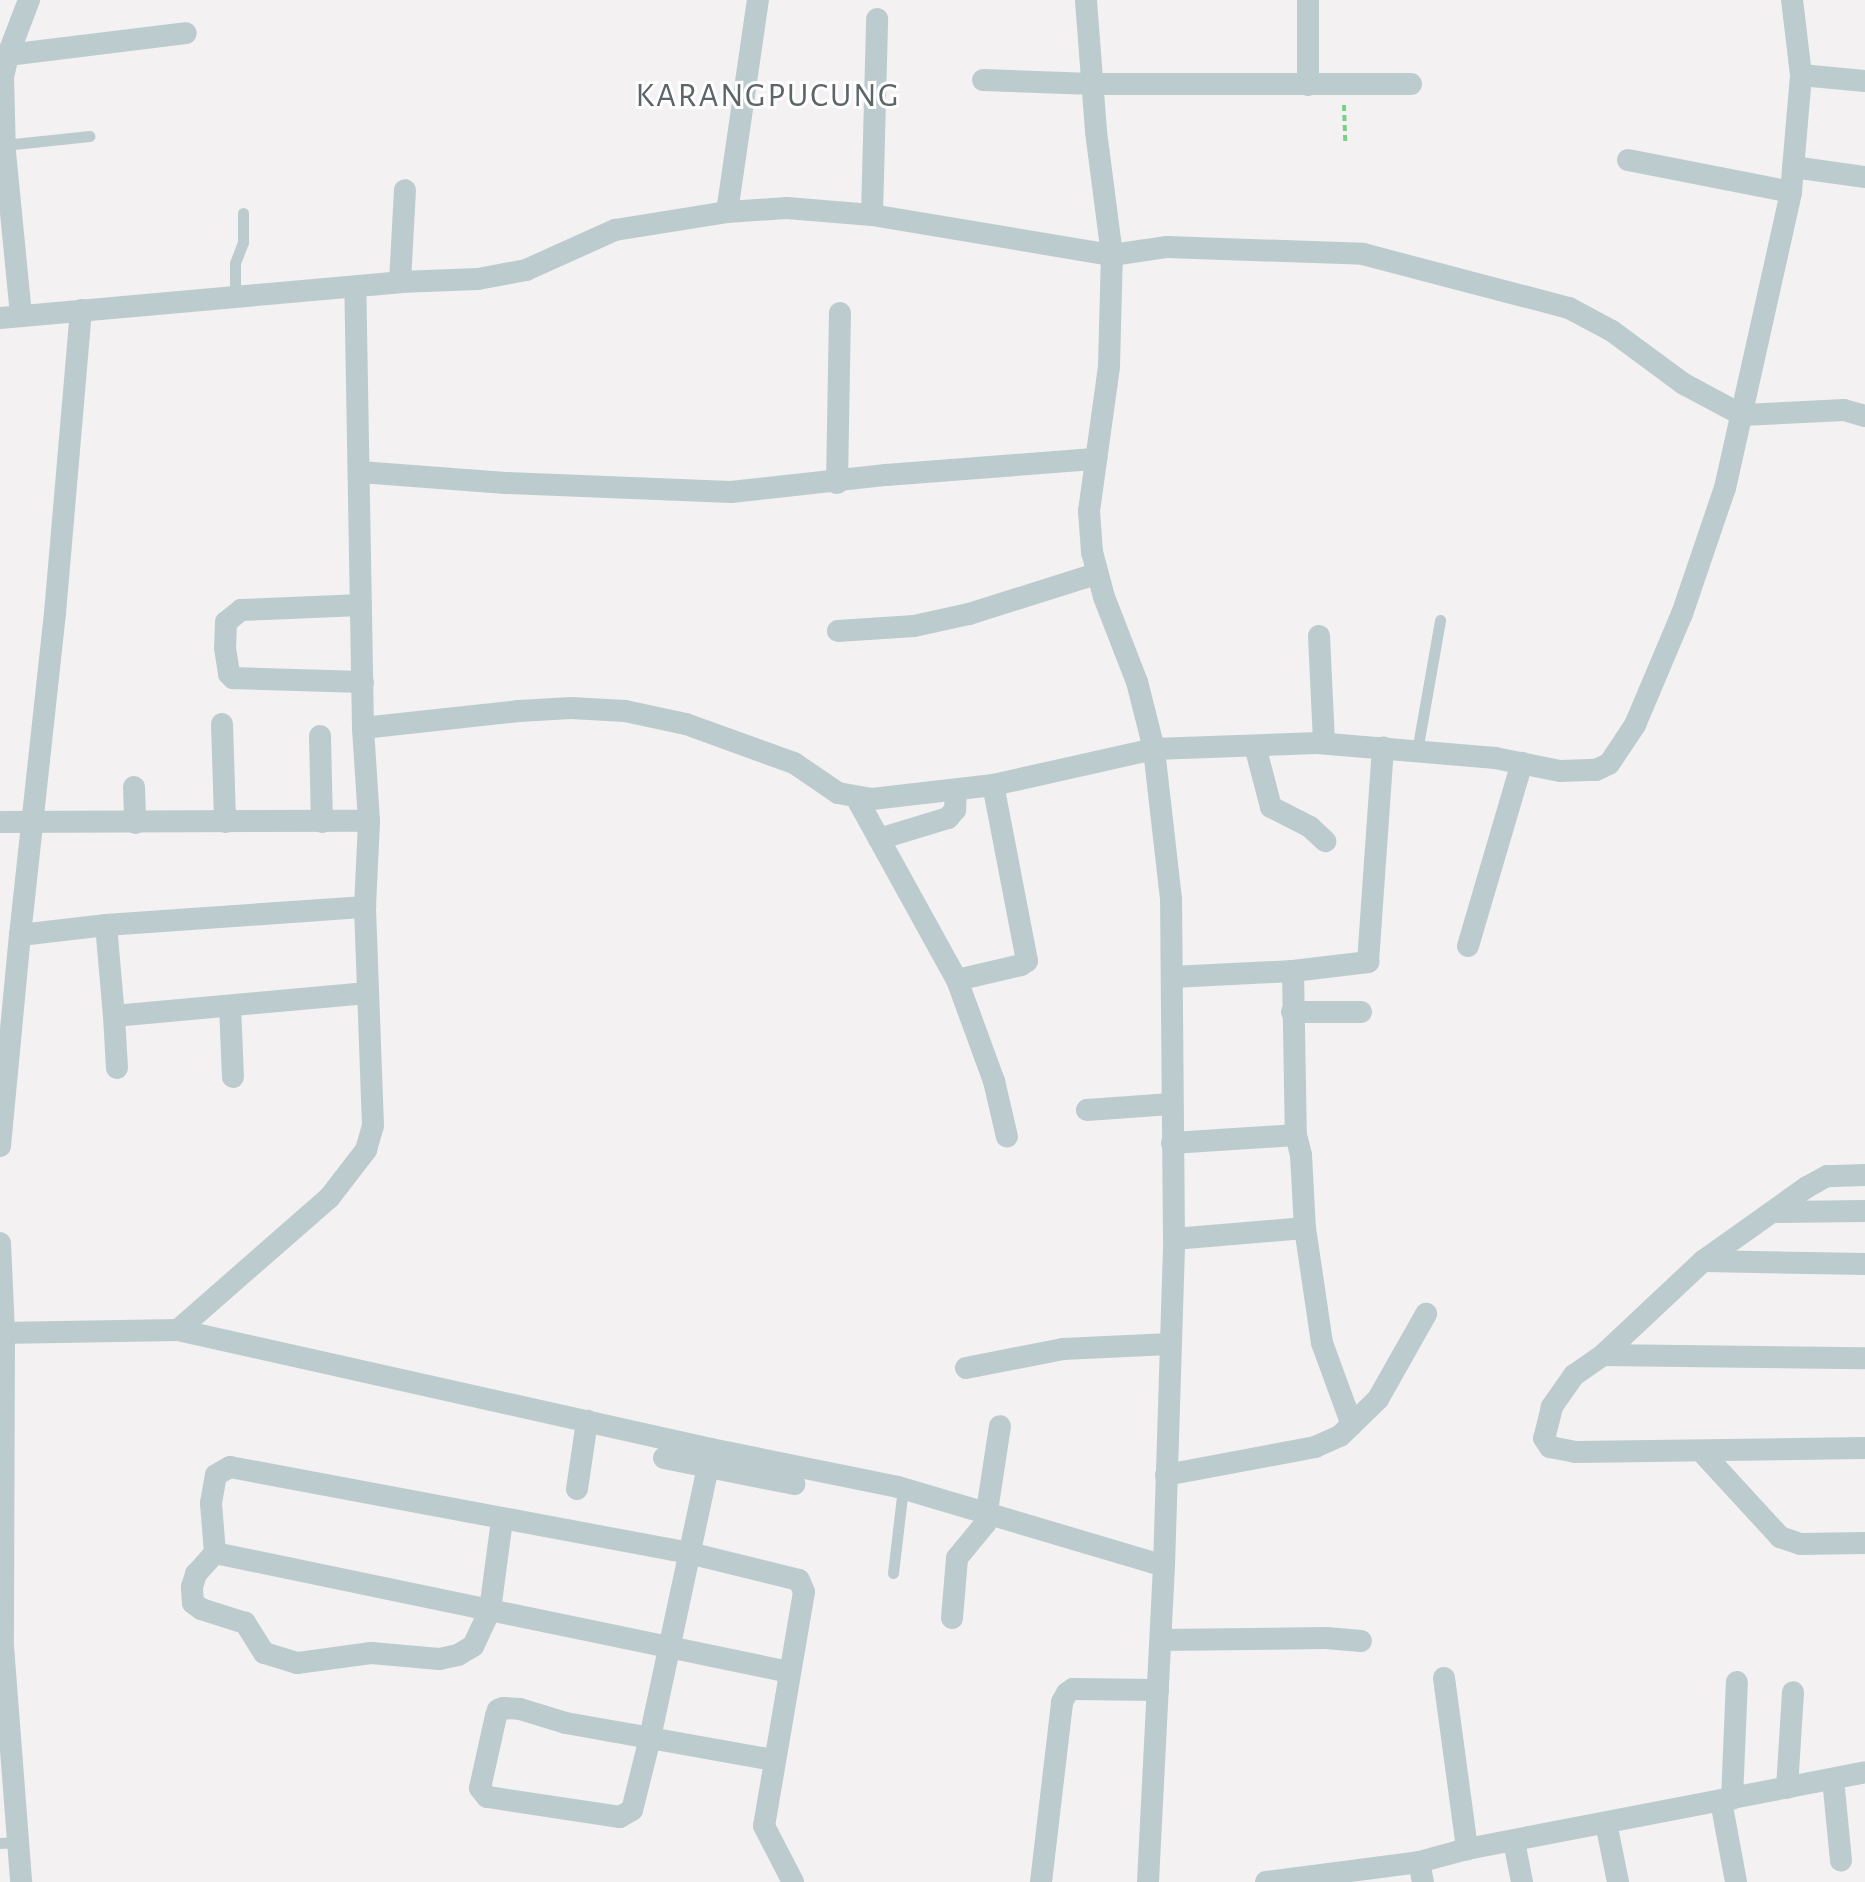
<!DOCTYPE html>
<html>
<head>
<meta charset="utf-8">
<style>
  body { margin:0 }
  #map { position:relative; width:1865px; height:1882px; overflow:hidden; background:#f4f1f2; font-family:"Alegreya Sans",sans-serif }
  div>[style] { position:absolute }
  .path>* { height:4px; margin-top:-2px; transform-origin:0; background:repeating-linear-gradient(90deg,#75d285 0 6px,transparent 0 10px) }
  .service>* { height:11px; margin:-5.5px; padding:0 5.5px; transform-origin:5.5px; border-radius:5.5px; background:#bcccce }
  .minor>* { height:22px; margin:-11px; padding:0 11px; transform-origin:11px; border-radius:11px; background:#bcccce }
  span { translate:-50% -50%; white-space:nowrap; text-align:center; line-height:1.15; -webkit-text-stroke:6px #fff; paint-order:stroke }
  .quarter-label { font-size:34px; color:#5d6567; letter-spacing:2px }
</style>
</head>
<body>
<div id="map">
  <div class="path">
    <div style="left:1344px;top:105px;width:37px;rotate:88deg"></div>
  </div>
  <div class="service">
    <div style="left:4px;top:145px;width:86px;rotate:-6deg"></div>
    <div style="left:235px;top:297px;width:34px;rotate:-90deg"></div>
    <div style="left:235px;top:263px;width:22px;rotate:-69deg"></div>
    <div style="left:243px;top:242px;width:29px;rotate:-90deg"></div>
    <div style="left:1417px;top:751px;width:133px;rotate:-80deg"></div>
    <div style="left:893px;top:1573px;width:86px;rotate:-83.3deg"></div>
    <div style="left:0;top:1843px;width:18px;rotate:-3deg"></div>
  </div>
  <div class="minor">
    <div style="left:8px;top:55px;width:59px;rotate:-69.1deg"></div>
    <div style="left:1801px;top:75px;width:64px;rotate:5.4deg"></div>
    <div style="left:983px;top:80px;width:110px;rotate:2.1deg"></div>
    <div style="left:1093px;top:84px;width:318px"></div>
    <div style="left:1308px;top:85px;width:85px;rotate:-90deg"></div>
    <div style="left:1628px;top:160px;width:166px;rotate:11.1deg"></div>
    <div style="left:1793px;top:167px;width:73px;rotate:7.9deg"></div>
    <div style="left:727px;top:212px;width:214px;rotate:-81.7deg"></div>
    <div style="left:872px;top:215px;width:196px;rotate:-88.5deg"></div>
    <div style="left:400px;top:282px;width:92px;rotate:-86.9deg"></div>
    <div style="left:81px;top:310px;width:304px;rotate:94.9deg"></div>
    <div style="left:55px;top:613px;width:324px;rotate:96.2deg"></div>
    <div style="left:20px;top:935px;width:87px;rotate:-6.6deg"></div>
    <div style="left:106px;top:925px;width:260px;rotate:-4deg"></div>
    <div style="left:21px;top:315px;width:163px;rotate:-95.6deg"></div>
    <div style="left:5px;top:153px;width:76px;rotate:-91.5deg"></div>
    <div style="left:3px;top:77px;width:23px;rotate:-77deg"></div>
    <div style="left:8px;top:55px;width:179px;rotate:-7deg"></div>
    <div style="left:0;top:318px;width:402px;rotate:-5.1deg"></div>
    <div style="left:400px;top:282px;width:78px;rotate:-2.2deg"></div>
    <div style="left:478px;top:279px;width:49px;rotate:-10.6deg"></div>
    <div style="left:526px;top:270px;width:98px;rotate:-24.2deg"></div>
    <div style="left:615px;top:230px;width:113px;rotate:-9.1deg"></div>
    <div style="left:727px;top:212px;width:60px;rotate:-3.8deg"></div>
    <div style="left:787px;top:208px;width:85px;rotate:4.7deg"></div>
    <div style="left:872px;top:215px;width:243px;rotate:9.5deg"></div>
    <div style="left:1112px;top:255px;width:125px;rotate:-97.4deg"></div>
    <div style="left:1096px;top:131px;width:131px;rotate:-94.4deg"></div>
    <div style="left:360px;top:472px;width:146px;rotate:4.3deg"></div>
    <div style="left:506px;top:483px;width:225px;rotate:2.3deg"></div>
    <div style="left:731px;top:492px;width:156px;rotate:-6.3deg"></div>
    <div style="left:886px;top:475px;width:211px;rotate:-4.4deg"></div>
    <div style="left:837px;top:483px;width:170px;rotate:-89deg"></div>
    <div style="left:361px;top:605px;width:120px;rotate:177.6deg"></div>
    <div style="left:241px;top:610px;width:19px;rotate:141deg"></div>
    <div style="left:226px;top:622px;width:26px;rotate:92deg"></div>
    <div style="left:225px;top:648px;width:26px;rotate:81deg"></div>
    <div style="left:229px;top:674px;width:6px;rotate:45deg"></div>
    <div style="left:233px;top:678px;width:130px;rotate:1.8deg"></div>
    <div style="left:838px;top:631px;width:76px;rotate:-3.8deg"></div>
    <div style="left:914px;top:626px;width:56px;rotate:-12.3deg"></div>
    <div style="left:969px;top:614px;width:133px;rotate:-17.5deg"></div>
    <div style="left:1319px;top:636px;width:107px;rotate:87.3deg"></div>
    <div style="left:222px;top:724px;width:98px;rotate:88.2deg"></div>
    <div style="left:363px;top:728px;width:157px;rotate:-6.2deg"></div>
    <div style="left:519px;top:711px;width:52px;rotate:-3.3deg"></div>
    <div style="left:571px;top:708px;width:54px;rotate:3.2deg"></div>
    <div style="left:625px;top:711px;width:62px;rotate:12deg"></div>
    <div style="left:686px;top:724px;width:115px;rotate:19.9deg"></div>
    <div style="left:794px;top:763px;width:53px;rotate:34.3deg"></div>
    <div style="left:838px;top:793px;width:35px;rotate:10deg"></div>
    <div style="left:872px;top:799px;width:122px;rotate:-6.6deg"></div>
    <div style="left:993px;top:785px;width:165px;rotate:-12.6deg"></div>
    <div style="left:1154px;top:749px;width:69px;rotate:-104.2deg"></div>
    <div style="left:1137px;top:682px;width:91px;rotate:-111.2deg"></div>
    <div style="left:1104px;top:597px;width:47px;rotate:-104.9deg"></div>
    <div style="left:1092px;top:552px;width:41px;rotate:-94.2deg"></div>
    <div style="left:1089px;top:511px;width:146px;rotate:-82.1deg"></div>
    <div style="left:1109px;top:366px;width:111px;rotate:-88.5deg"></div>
    <div style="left:1112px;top:255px;width:56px;rotate:-8.3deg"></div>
    <div style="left:1167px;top:247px;width:196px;rotate:2deg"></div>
    <div style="left:1363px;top:254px;width:213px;rotate:14.7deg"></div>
    <div style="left:1569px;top:308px;width:49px;rotate:28.1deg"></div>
    <div style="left:1612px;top:331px;width:89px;rotate:36.4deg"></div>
    <div style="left:1684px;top:384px;width:66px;rotate:28.1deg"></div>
    <div style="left:1742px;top:415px;width:102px;rotate:-2.8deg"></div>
    <div style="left:1844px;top:410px;width:22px;rotate:16deg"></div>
    <div style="left:320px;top:736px;width:86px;rotate:88.7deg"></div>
    <div style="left:1255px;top:746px;width:63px;rotate:75.3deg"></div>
    <div style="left:1271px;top:807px;width:44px;rotate:27.1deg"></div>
    <div style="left:1310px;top:827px;width:21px;rotate:43deg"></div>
    <div style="left:134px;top:787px;width:36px;rotate:88deg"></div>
    <div style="left:857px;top:799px;width:207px;rotate:61.1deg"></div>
    <div style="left:957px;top:980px;width:66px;rotate:-13.2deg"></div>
    <div style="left:1021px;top:965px;width:7px;rotate:-34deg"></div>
    <div style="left:1027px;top:961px;width:179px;rotate:-100.9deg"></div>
    <div style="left:0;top:822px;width:369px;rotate:-0.2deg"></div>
    <div style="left:879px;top:839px;width:72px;rotate:-16.9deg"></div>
    <div style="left:948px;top:818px;width:11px;rotate:-49deg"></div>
    <div style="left:955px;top:810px;width:20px;rotate:-87deg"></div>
    <div style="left:106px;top:925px;width:91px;rotate:85deg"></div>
    <div style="left:114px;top:1016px;width:254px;rotate:-5.2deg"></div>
    <div style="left:1468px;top:946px;width:191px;rotate:-73.6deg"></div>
    <div style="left:1293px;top:971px;width:164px;rotate:89deg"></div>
    <div style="left:1296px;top:1135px;width:21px;rotate:76deg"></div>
    <div style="left:1301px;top:1155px;width:73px;rotate:86.9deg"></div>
    <div style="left:1305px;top:1228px;width:116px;rotate:81.6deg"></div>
    <div style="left:1322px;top:1343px;width:87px;rotate:69.9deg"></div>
    <div style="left:1172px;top:977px;width:121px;rotate:-2.8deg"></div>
    <div style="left:1293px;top:971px;width:76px;rotate:-6.8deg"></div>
    <div style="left:1368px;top:962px;width:215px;rotate:-86deg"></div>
    <div style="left:957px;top:980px;width:108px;rotate:69.9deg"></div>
    <div style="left:994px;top:1081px;width:57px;rotate:76.9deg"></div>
    <div style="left:230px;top:1006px;width:71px;rotate:87.6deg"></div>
    <div style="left:1292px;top:1012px;width:69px"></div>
    <div style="left:114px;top:1016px;width:52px;rotate:86.7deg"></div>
    <div style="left:1087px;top:1110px;width:84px;rotate:-4.1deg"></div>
    <div style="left:1172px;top:1143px;width:124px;rotate:-3.7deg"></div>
    <div style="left:0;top:1146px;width:212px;rotate:-84.6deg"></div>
    <div style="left:1865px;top:1175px;width:38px;rotate:178deg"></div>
    <div style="left:1827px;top:1176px;width:23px;rotate:151deg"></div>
    <div style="left:1807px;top:1187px;width:128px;rotate:144.6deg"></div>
    <div style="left:1703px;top:1261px;width:137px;rotate:136.8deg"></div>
    <div style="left:1603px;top:1355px;width:35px;rotate:145deg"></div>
    <div style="left:1574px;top:1375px;width:39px;rotate:125deg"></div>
    <div style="left:1552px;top:1407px;width:32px;rotate:104deg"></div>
    <div style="left:1544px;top:1438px;width:11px;rotate:56deg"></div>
    <div style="left:1550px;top:1447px;width:25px;rotate:11deg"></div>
    <div style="left:1575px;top:1452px;width:290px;rotate:-0.8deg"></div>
    <div style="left:1777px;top:1212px;width:88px;rotate:-0.7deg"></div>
    <div style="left:1174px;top:1239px;width:131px;rotate:-4.8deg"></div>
    <div style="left:0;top:1243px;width:89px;rotate:87.4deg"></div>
    <div style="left:4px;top:1332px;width:314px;rotate:90.2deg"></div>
    <div style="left:3px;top:1646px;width:237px;rotate:85.6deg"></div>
    <div style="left:1703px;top:1261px;width:162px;rotate:1.1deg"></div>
    <div style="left:178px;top:1330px;width:201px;rotate:-41.2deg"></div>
    <div style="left:329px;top:1198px;width:61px;rotate:-52.4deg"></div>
    <div style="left:366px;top:1150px;width:25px;rotate:-74deg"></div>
    <div style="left:373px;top:1126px;width:219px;rotate:-92.1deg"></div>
    <div style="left:365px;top:907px;width:86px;rotate:-87.3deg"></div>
    <div style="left:369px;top:821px;width:93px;rotate:-93.7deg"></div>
    <div style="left:363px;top:728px;width:441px;rotate:-91deg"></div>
    <div style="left:0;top:1333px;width:178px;rotate:-1deg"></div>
    <div style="left:178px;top:1330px;width:546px;rotate:12.59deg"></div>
    <div style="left:711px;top:1449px;width:191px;rotate:11.5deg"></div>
    <div style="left:898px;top:1487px;width:277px;rotate:16.5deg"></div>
    <div style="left:1164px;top:1566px;width:316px;rotate:92.9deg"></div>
    <div style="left:1603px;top:1355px;width:262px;rotate:0.7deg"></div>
    <div style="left:966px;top:1368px;width:99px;rotate:-11.1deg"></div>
    <div style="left:1063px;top:1349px;width:107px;rotate:-2.7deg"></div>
    <div style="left:1701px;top:1451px;width:117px;rotate:47.4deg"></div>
    <div style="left:1780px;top:1537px;width:21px;rotate:19deg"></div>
    <div style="left:1800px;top:1544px;width:65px;rotate:-0.9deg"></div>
    <div style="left:664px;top:1458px;width:133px;rotate:11.3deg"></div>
    <div style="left:708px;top:1467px;width:277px;rotate:102.1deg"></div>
    <div style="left:650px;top:1738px;width:74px;rotate:104deg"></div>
    <div style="left:632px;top:1810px;width:14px;rotate:150deg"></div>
    <div style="left:620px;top:1817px;width:134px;rotate:-171.4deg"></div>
    <div style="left:487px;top:1797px;width:11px;rotate:-128deg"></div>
    <div style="left:480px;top:1788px;width:74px;rotate:-77.5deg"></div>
    <div style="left:496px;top:1716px;width:6px;rotate:-72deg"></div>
    <div style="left:498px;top:1710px;width:5px;rotate:-22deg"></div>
    <div style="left:503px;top:1708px;width:17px;rotate:3deg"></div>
    <div style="left:520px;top:1709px;width:48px;rotate:16.9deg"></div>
    <div style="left:566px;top:1723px;width:85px;rotate:10.1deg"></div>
    <div style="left:650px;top:1738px;width:125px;rotate:10.1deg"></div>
    <div style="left:1166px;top:1475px;width:152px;rotate:-10.6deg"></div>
    <div style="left:1315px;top:1447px;width:27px;rotate:-24deg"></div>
    <div style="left:1340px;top:1436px;width:53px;rotate:-44.2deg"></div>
    <div style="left:1378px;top:1399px;width:98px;rotate:-60.5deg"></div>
    <div style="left:577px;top:1489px;width:69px;rotate:-81.6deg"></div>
    <div style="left:502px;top:1520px;width:91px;rotate:97.6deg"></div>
    <div style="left:490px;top:1610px;width:40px;rotate:115deg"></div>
    <div style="left:473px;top:1646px;width:17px;rotate:149deg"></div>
    <div style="left:458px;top:1655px;width:19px;rotate:168deg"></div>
    <div style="left:439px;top:1659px;width:68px;rotate:-175deg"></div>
    <div style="left:371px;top:1653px;width:75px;rotate:172.3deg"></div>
    <div style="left:297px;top:1663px;width:34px;rotate:-163deg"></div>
    <div style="left:264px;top:1653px;width:36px;rotate:-122deg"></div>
    <div style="left:245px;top:1623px;width:46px;rotate:-162.3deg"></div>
    <div style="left:201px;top:1609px;width:10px;rotate:-143deg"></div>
    <div style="left:193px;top:1603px;width:16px;rotate:-94deg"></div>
    <div style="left:192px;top:1587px;width:14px;rotate:-73deg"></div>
    <div style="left:196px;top:1574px;width:28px;rotate:-48deg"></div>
    <div style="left:215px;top:1553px;width:50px;rotate:-94.6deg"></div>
    <div style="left:211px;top:1503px;width:28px;rotate:-80deg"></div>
    <div style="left:216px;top:1475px;width:16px;rotate:-30deg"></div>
    <div style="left:230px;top:1467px;width:467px;rotate:10.6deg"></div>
    <div style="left:689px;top:1553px;width:113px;rotate:13.8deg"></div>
    <div style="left:799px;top:1580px;width:13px;rotate:67deg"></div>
    <div style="left:804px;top:1592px;width:237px;rotate:99.7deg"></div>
    <div style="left:764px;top:1826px;width:63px;rotate:62.6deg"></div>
    <div style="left:215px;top:1553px;width:586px;rotate:11.71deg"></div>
    <div style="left:1164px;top:1566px;width:327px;rotate:-88.2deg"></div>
    <div style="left:1174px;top:1239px;width:340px;rotate:-90.5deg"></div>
    <div style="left:1171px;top:899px;width:151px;rotate:-96.5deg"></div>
    <div style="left:1154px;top:749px;width:163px;rotate:-2.1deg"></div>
    <div style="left:1317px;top:743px;width:179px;rotate:4.8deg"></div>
    <div style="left:1495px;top:758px;width:66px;rotate:11.3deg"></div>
    <div style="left:1560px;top:771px;width:36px;rotate:-2deg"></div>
    <div style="left:1596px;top:770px;width:14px;rotate:-25deg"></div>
    <div style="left:1609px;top:764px;width:47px;rotate:-56.3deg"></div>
    <div style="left:1635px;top:725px;width:121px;rotate:-67.1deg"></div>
    <div style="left:1682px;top:614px;width:133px;rotate:-71.2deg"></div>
    <div style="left:1725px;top:488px;width:303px;rotate:-77.4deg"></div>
    <div style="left:1791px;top:192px;width:117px;rotate:-85.1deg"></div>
    <div style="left:1801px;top:75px;width:76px;rotate:-96.8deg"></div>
    <div style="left:952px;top:1618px;width:60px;rotate:-85.2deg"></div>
    <div style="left:957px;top:1558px;width:44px;rotate:-50.5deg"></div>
    <div style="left:985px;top:1524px;width:99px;rotate:-81.3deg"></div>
    <div style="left:1161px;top:1640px;width:165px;rotate:-0.7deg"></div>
    <div style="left:1326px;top:1638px;width:35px;rotate:5deg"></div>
    <div style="left:1444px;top:1678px;width:173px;rotate:82.3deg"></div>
    <div style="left:1833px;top:1779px;width:82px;rotate:84.4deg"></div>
    <div style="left:1787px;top:1788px;width:96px;rotate:-86.4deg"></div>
    <div style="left:1732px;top:1799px;width:117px;rotate:-87.6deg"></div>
    <div style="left:1721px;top:1801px;width:82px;rotate:79.5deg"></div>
    <div style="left:1606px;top:1823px;width:60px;rotate:78.5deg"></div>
    <div style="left:1514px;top:1841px;width:42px;rotate:79deg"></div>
    <div style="left:1419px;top:1862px;width:20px;rotate:79deg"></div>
    <div style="left:1041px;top:1882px;width:181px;rotate:-83.3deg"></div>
    <div style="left:1062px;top:1702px;width:10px;rotate:-61deg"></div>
    <div style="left:1067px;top:1693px;width:7px;rotate:-34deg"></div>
    <div style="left:1073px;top:1689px;width:85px;rotate:0.7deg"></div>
    <div style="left:1266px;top:1882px;width:154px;rotate:-7.4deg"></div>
    <div style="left:1419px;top:1862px;width:50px;rotate:-15.2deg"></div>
    <div style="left:1467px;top:1849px;width:405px;rotate:-10.9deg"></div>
  </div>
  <div class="quarter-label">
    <span style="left:768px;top:97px">KARANGPUCUNG</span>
  </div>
</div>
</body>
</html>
